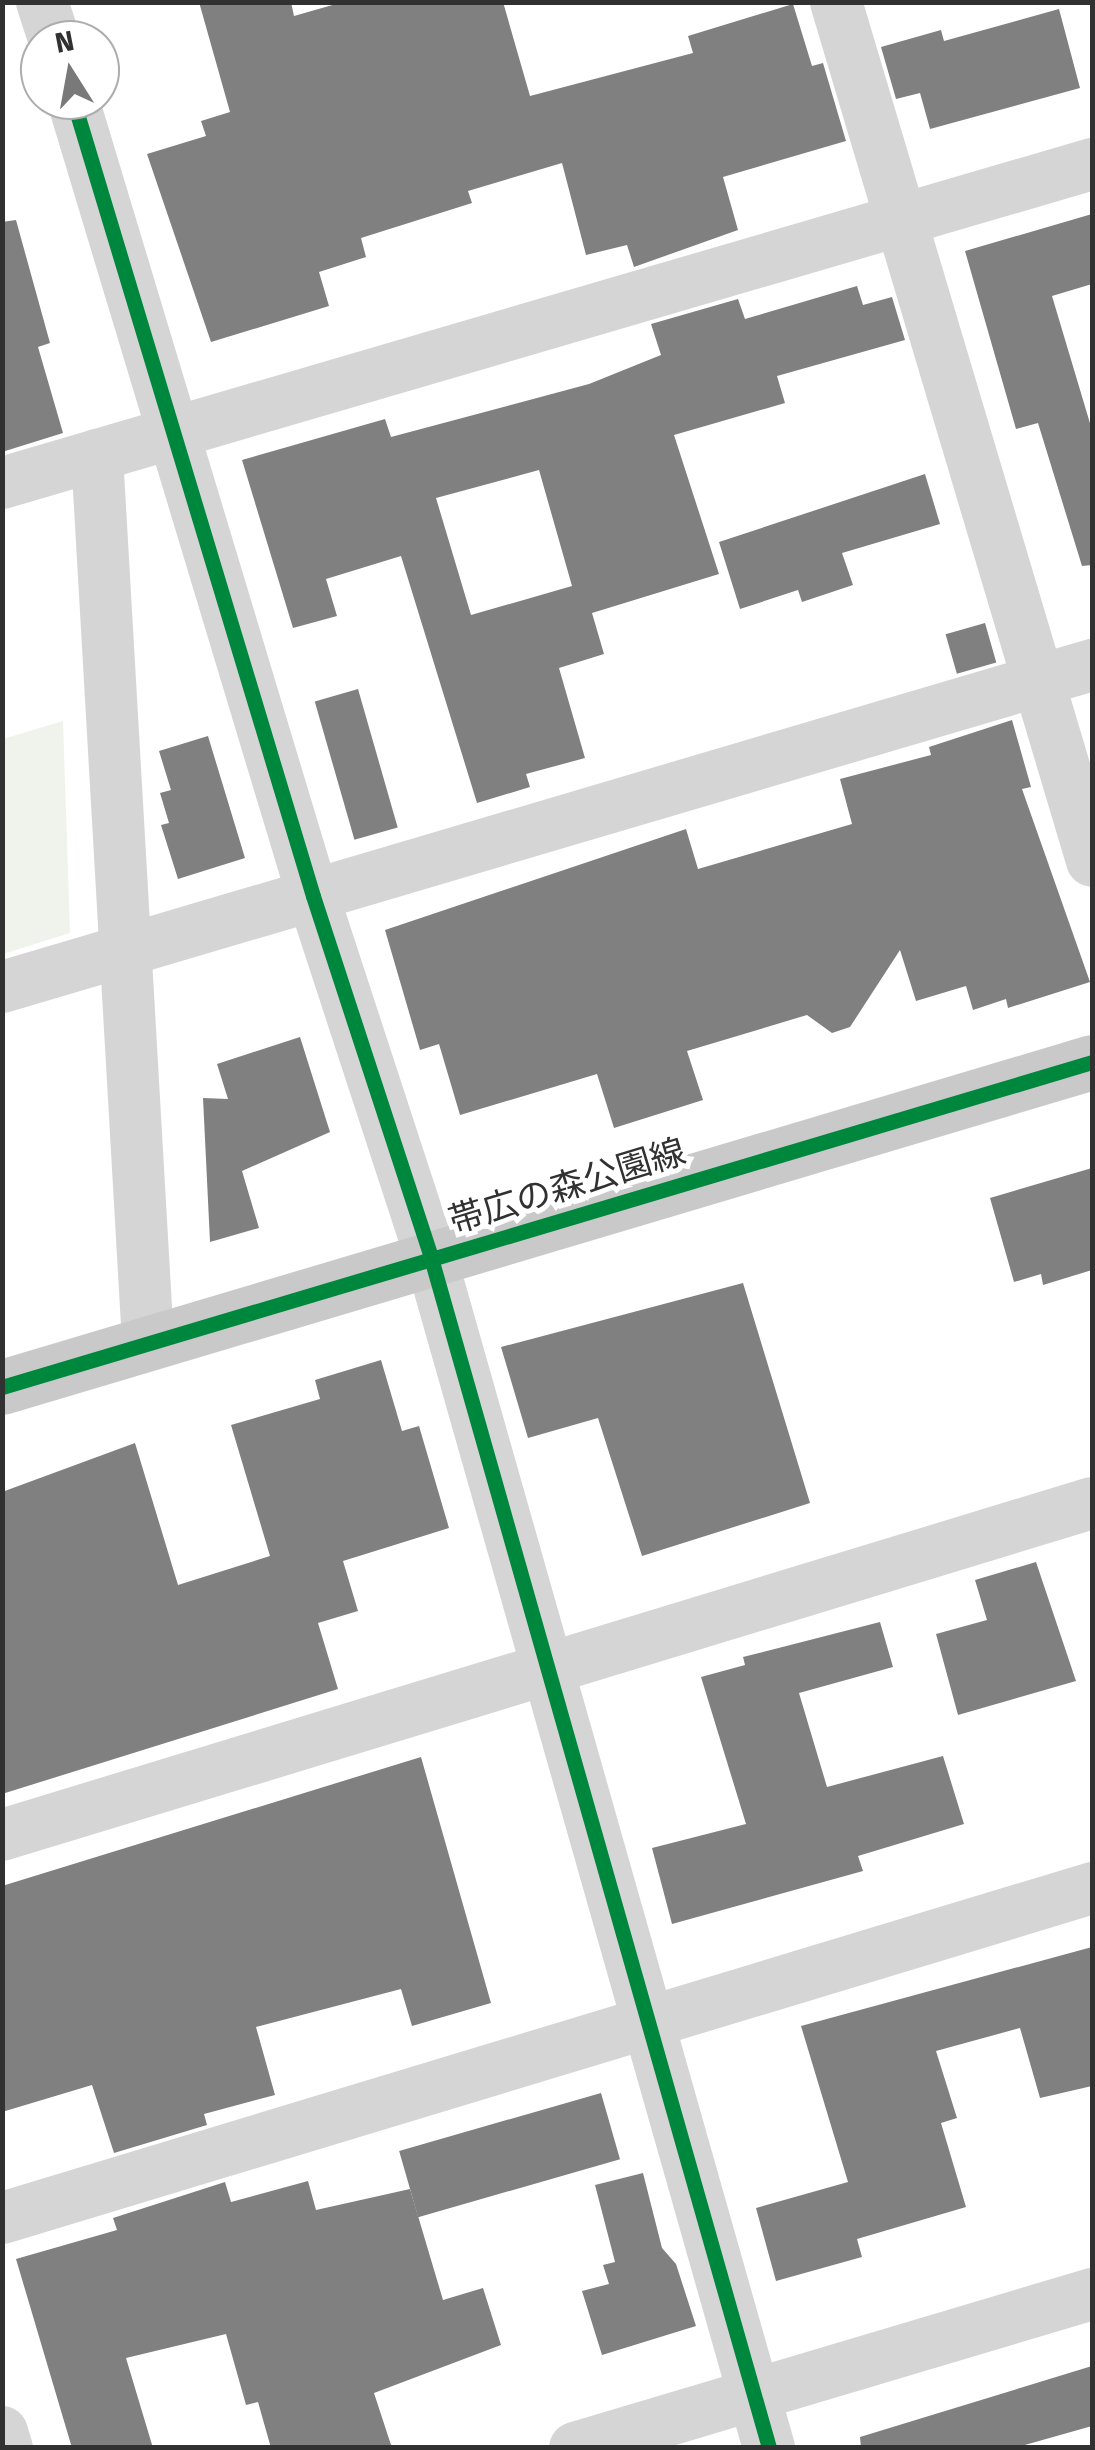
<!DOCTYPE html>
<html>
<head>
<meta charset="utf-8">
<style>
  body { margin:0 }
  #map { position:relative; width:1095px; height:2450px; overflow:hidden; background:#fff; font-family:"Fira Sans","Noto Sans JP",sans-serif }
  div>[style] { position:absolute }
  .green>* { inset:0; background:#f0f3ec }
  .building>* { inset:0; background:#808080; transform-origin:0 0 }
  .minor>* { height:52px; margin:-26px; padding:0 26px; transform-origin:26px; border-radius:26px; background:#d5d5d5 }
  .major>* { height:55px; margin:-27.5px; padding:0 27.5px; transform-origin:27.5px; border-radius:27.5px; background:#c9c9c9 }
  .cycleway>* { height:15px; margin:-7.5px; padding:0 7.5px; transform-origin:7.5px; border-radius:7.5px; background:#00873e }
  span { translate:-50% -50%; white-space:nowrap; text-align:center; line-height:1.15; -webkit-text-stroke:10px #fff; paint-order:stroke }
  .street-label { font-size:35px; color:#313131 }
  .frame { position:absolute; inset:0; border:5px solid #313131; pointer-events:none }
  .north { position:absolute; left:20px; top:20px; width:100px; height:100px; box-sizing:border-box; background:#fff; border:2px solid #adadad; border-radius:50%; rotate:349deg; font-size:28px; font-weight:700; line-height:40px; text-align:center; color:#313131 }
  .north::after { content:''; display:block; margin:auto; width:35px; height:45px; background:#797979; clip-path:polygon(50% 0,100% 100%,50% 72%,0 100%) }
</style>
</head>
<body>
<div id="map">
  <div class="green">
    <div style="clip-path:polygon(63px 721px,70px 933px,3px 954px,3px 739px)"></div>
  </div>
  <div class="building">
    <div style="clip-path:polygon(199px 2px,291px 2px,294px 16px,343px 2px,503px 2px,530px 96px,693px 53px,688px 36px,793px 4px,812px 66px,823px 63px,846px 141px,723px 177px,738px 230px,634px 267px,627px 245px,586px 255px,562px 163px,468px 191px,472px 203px,361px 238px,366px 257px,319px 272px,329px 306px,211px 342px,147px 154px,206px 136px,201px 121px,230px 112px)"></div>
    <div style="clip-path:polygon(1059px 9px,1080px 88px,930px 129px,920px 93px,896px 99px,881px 47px,941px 30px,944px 41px)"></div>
    <div style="clip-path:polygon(1092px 214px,1092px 284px,1052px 296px,1092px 430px,1092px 565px,1082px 566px,1038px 423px,1016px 429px,965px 251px)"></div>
    <div style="clip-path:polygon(16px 220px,50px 343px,38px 347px,63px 433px,2px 452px,2px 222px)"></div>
    <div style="clip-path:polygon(evenodd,857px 286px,863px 305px,892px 297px,905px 340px,777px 376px,785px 403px,674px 435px,719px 574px,592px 613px,604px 654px,559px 668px,585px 758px,526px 774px,530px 787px,477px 803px,401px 556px,326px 579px,337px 616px,293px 628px,242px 460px,385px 419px,391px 437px,589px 384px,661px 355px,651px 324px,738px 299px,745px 319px,857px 286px,539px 470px,572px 586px,471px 615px,436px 498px,539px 470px)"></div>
    <div style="clip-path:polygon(925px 474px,940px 524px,842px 553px,853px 585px,802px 602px,798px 590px,740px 609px,719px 542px)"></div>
    <div style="left:985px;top:623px;width:41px;height:41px;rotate:74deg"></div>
    <div style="left:358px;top:689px;width:144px;height:45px;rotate:74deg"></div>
    <div style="clip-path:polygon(1012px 720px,1031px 787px,1022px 789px,1090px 982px,1008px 1008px,1006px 999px,973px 1010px,966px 986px,916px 1001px,900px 950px,850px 1027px,832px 1033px,807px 1015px,687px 1051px,703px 1100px,614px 1128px,597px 1074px,460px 1115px,439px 1044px,420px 1050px,385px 930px,686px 829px,698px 869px,852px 824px,840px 779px,931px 755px,929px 747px)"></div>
    <div style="clip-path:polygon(208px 736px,245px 858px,178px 879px,161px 825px,169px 823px,160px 793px,171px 790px,159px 751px)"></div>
    <div style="clip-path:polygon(300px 1037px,330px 1132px,242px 1171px,259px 1228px,210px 1242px,203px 1098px,228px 1099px,217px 1064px)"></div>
    <div style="clip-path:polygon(1092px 1168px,1092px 1270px,1043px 1285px,1041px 1274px,1014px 1282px,990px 1198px)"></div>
    <div style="clip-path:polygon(743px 1283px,810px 1503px,642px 1556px,598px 1418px,528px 1438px,501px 1347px)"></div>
    <div style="clip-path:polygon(381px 1360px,402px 1431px,419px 1426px,449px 1528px,343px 1561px,358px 1611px,318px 1623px,338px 1689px,2px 1794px,2px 1492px,135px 1443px,178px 1585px,270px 1556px,231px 1425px,320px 1399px,315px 1380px)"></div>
    <div style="clip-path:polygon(1036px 1562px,1076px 1681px,958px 1715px,936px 1634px,987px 1620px,975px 1580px)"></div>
    <div style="clip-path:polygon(880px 1622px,893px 1667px,799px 1693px,827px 1787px,943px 1756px,964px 1824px,858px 1856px,863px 1871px,672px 1924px,652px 1848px,746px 1824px,701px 1677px,745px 1665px,743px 1657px)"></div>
    <div style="clip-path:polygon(421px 1757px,491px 2003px,412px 2026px,401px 1989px,256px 2027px,275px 2095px,204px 2114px,207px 2125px,114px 2153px,92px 2085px,2px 2112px,2px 1886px)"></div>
    <div style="clip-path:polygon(1092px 1947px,1092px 2086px,1040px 2098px,1020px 2028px,936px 2051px,957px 2118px,941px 2123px,966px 2207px,857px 2239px,862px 2257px,776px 2281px,756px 2208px,848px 2182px,801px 2026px)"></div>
    <div style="left:601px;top:2093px;width:69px;height:210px;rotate:74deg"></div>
    <div style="clip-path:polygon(643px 2173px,662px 2248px,676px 2264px,696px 2326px,602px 2355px,582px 2291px,609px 2284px,603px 2265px,615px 2262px,595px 2185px)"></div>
    <div style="clip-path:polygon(308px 2181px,316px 2210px,410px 2189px,443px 2300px,483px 2288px,501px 2345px,374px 2393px,392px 2448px,271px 2448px,258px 2402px,246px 2405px,226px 2334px,126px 2358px,153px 2448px,72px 2448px,16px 2259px,117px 2230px,113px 2218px,225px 2182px,231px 2202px)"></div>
    <div style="clip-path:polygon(1092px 2366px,1092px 2426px,1014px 2448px,861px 2448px,860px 2437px)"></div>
  </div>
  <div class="minor">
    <div style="left:42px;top:2px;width:40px;rotate:72deg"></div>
    <div style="left:836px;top:2px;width:896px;rotate:73.4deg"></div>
    <div style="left:73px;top:100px;width:831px;rotate:73.22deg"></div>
    <div style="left:313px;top:896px;width:381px;rotate:71.9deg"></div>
    <div style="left:431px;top:1258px;width:1237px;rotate:74.14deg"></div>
    <div style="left:97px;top:455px;width:887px;rotate:86.71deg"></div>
    <div style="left:2px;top:483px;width:1136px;rotate:-16.31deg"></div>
    <div style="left:2px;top:987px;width:1137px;rotate:-16.46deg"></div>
    <div style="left:2px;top:1835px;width:1139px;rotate:-16.94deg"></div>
    <div style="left:2px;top:2218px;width:1139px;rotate:-16.84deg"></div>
    <div style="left:2px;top:2432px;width:17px;rotate:73deg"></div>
    <div style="left:575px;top:2448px;width:539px;rotate:-16.59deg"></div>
  </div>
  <div class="major">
    <div style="left:2px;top:1387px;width:1137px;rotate:-16.6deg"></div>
  </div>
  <div class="cycleway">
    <div style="left:73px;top:100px;width:831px;rotate:73.22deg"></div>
    <div style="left:313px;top:896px;width:381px;rotate:71.9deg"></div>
    <div style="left:431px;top:1258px;width:1237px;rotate:74.14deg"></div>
    <div style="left:2px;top:1387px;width:1137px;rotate:-16.6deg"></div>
  </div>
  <div class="street-label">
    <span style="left:567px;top:1186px;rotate:-17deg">帯広の森公園線</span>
  </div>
  <div class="frame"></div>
  <div class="north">N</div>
</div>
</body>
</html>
